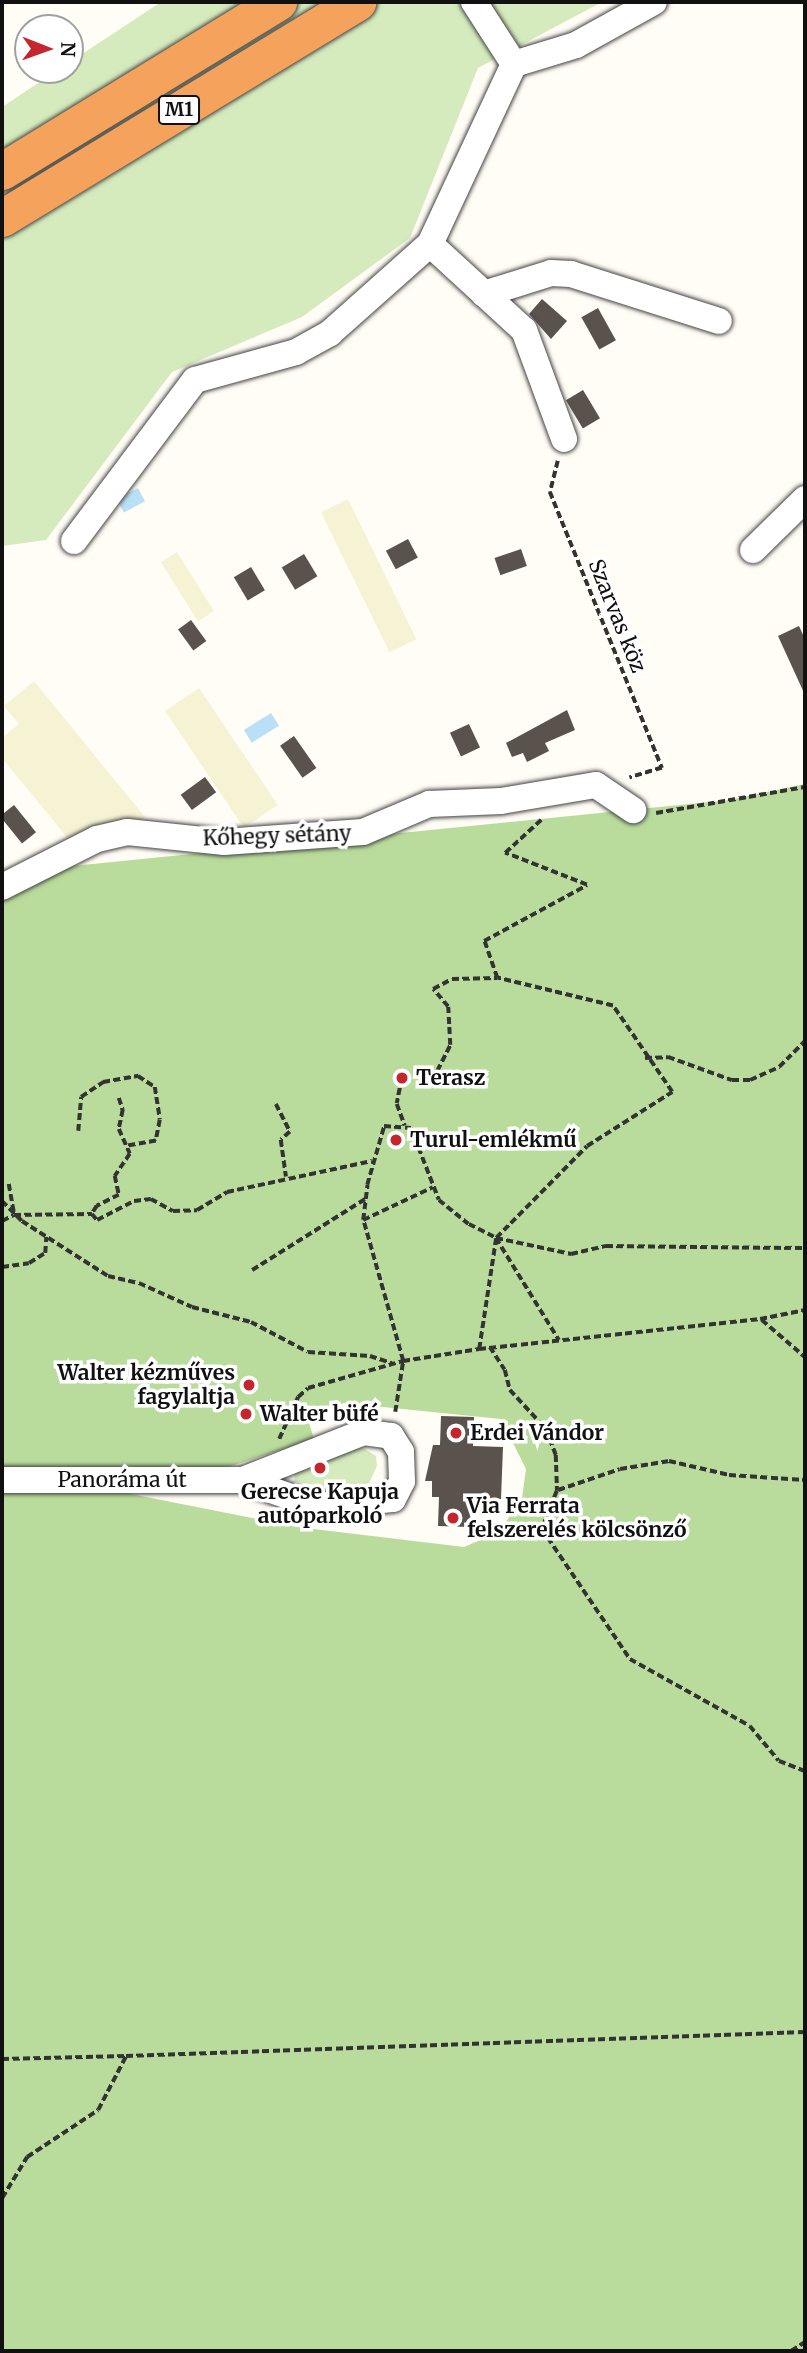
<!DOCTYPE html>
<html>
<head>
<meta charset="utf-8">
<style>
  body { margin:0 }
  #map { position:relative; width:807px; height:2353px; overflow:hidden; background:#fffdf5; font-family:Merriweather,serif }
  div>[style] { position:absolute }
  .farmland>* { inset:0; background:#f6f3d4; transform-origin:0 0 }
  .green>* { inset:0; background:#d5ebbd }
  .forest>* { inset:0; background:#b9dc9c }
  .water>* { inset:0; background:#b9e0f7; transform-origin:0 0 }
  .building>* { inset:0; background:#5a524d; transform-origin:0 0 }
  .path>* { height:3.5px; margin-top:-1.75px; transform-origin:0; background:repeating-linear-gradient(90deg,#333 0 7px,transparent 0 10.5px) }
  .roads { filter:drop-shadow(0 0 2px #444) drop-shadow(0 0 2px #444) }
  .minor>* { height:26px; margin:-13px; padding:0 13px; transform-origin:13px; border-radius:13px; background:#fff }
  .highway>* { height:37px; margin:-18.5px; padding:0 18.5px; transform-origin:18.5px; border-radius:18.5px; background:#f5a25d }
  .dots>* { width:19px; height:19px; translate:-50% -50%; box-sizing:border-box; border:4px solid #fff; border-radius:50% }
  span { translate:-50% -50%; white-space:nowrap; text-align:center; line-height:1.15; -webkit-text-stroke:7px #fff; paint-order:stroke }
  .shield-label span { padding:2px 5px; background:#fff; border:2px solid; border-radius:5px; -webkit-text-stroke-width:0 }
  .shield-label { font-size:19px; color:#111; font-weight:700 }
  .street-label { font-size:21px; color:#111 }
  .poi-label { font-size:21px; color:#111; font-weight:700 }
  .left { translate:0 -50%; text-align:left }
  .right { translate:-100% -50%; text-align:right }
  .frame { position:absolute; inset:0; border:4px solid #111; pointer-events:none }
  .north { position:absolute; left:14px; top:14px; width:70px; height:70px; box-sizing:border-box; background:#fff; border:2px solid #a0a0a0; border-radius:50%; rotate:91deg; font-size:19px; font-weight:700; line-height:28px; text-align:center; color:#111 }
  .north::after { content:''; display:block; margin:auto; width:24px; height:32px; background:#c4262e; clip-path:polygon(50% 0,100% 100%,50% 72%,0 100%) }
</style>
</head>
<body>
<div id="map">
  <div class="farmland">
    <div style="left:348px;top:499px;width:156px;height:30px;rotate:64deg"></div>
    <div style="left:177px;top:552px;width:70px;height:19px;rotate:58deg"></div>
    <div style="clip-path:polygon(34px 681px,145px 817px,115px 841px,79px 852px,2px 758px,2px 738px,19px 724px,4px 706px)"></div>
    <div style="left:199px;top:688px;width:141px;height:41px;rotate:56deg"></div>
  </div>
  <div class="green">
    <div style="clip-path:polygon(161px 2px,602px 2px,478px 68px,410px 238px,302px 317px,172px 372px,46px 540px,2px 546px,2px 107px,58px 70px,70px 70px,70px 62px)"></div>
    <div style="clip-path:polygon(357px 1444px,376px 1456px,377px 1466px,369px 1483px,341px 1490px,294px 1481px,296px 1468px)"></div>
  </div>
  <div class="forest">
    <div style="clip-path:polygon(evenodd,805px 784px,805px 2351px,2px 2351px,2px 892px,33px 870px,729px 800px,805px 784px,344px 1403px,501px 1419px,526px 1469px,522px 1498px,499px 1532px,464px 1547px,297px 1527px,131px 1494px,133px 1467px,225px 1468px,314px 1439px,307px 1417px,344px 1403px)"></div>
  </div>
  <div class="water">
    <div style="left:138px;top:488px;width:15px;height:24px;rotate:62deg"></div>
    <div style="left:271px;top:713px;width:15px;height:32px;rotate:58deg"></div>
  </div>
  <div class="building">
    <div style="clip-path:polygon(542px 299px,567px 321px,551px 339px,529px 314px)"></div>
    <div style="left:598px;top:308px;width:37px;height:19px;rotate:61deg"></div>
    <div style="left:583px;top:390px;width:33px;height:20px;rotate:59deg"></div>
    <div style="left:408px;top:539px;width:21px;height:25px;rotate:62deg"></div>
    <div style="left:521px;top:549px;width:18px;height:28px;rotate:71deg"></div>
    <div style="left:304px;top:554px;width:26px;height:26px;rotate:59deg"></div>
    <div style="left:251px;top:567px;width:27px;height:20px;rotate:59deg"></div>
    <div style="left:191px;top:620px;width:26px;height:16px;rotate:54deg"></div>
    <div style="clip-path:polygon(799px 626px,805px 639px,805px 695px,778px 636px)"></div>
    <div style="clip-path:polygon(567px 710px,575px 730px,545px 743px,549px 751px,527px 762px,523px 753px,512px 757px,506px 743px)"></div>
    <div style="left:469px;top:724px;width:26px;height:21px;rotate:65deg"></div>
    <div style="left:294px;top:736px;width:39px;height:17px;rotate:55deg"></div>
    <div style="left:205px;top:777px;width:19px;height:30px;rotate:54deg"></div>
    <div style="left:14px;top:805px;width:35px;height:18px;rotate:51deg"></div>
    <div style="clip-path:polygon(441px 1416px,474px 1417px,473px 1446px,503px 1447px,501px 1499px,471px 1498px,470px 1527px,438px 1526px,439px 1497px,432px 1497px,432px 1481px,425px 1481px,433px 1445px,440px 1445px)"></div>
  </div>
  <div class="path">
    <div style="left:558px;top:461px;width:32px;rotate:104deg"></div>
    <div style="left:550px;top:492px;width:298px;rotate:67.9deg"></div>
    <div style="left:662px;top:768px;width:34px;rotate:163deg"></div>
    <div style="left:656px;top:813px;width:151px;rotate:-9.9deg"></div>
    <div style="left:645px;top:1058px;width:23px;rotate:-2deg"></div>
    <div style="left:668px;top:1057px;width:68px;rotate:19.8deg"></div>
    <div style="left:732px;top:1080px;width:18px"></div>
    <div style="left:750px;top:1080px;width:32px;rotate:-24deg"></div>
    <div style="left:779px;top:1067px;width:37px;rotate:-45deg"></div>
    <div style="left:437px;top:1071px;width:29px;rotate:-63deg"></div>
    <div style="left:450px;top:1045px;width:38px;rotate:-93deg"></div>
    <div style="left:448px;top:1007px;width:23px;rotate:-130deg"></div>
    <div style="left:433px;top:989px;width:21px;rotate:-28deg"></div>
    <div style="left:452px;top:979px;width:45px;rotate:-1.3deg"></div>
    <div style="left:402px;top:1078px;width:26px;rotate:101deg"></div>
    <div style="left:397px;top:1104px;width:23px;rotate:70deg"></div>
    <div style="left:119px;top:1098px;width:13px;rotate:72deg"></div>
    <div style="left:123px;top:1110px;width:19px;rotate:102deg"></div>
    <div style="left:119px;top:1129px;width:27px;rotate:66deg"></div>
    <div style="left:130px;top:1154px;width:27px;rotate:124deg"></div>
    <div style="left:115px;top:1176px;width:19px;rotate:78deg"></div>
    <div style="left:119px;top:1195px;width:25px;rotate:153deg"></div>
    <div style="left:97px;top:1206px;width:9px;rotate:122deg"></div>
    <div style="left:92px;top:1214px;width:8px;rotate:50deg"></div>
    <div style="left:97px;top:1220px;width:42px;rotate:-27.2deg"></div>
    <div style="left:134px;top:1201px;width:17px;rotate:-7deg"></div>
    <div style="left:151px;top:1199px;width:25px;rotate:29deg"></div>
    <div style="left:173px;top:1211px;width:24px;rotate:-2deg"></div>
    <div style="left:197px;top:1210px;width:35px;rotate:-31deg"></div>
    <div style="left:227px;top:1192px;width:148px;rotate:-12.1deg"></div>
    <div style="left:276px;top:1104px;width:31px;rotate:63deg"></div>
    <div style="left:290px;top:1132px;width:12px;rotate:138deg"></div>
    <div style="left:281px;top:1140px;width:37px;rotate:82deg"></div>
    <div style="left:78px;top:1131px;width:34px;rotate:-85deg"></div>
    <div style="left:81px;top:1097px;width:27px;rotate:-34deg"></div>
    <div style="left:103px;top:1082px;width:36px;rotate:-10deg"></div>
    <div style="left:138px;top:1076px;width:20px;rotate:33deg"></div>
    <div style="left:155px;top:1087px;width:33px;rotate:81deg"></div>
    <div style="left:160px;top:1120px;width:21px;rotate:101deg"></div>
    <div style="left:156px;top:1141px;width:29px;rotate:170deg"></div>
    <div style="left:9px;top:1184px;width:29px;rotate:80deg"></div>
    <div style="left:2px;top:1201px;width:28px;rotate:45deg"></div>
    <div style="left:22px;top:1221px;width:102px;rotate:32.6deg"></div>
    <div style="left:108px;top:1276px;width:32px;rotate:13deg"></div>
    <div style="left:139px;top:1283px;width:58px;rotate:24.4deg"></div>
    <div style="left:192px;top:1307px;width:61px;rotate:14.3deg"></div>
    <div style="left:251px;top:1322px;width:64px;rotate:27.8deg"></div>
    <div style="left:308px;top:1352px;width:62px;rotate:3.7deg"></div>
    <div style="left:370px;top:1356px;width:23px;rotate:18deg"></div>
    <div style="left:363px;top:1220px;width:77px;rotate:-25.2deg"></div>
    <div style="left:2px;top:1221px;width:13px;rotate:-27deg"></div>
    <div style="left:14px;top:1215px;width:78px;rotate:-0.7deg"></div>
    <div style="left:496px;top:1238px;width:120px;rotate:58.3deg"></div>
    <div style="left:2px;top:1267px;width:27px;rotate:-8deg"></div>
    <div style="left:29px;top:1263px;width:19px;rotate:-32deg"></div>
    <div style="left:45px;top:1253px;width:16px;rotate:-86deg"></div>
    <div style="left:252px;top:1270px;width:133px;rotate:-32.1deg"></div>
    <div style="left:762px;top:1320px;width:57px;rotate:40.7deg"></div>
    <div style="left:490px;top:1347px;width:27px;rotate:57deg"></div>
    <div style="left:505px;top:1370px;width:21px;rotate:76deg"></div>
    <div style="left:510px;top:1390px;width:53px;rotate:47.3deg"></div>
    <div style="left:546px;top:1429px;width:28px;rotate:69deg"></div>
    <div style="left:556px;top:1455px;width:36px;rotate:88deg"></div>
    <div style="left:557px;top:1491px;width:41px;rotate:111.5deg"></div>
    <div style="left:542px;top:1529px;width:157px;rotate:55.9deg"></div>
    <div style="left:630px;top:1659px;width:137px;rotate:29.2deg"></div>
    <div style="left:750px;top:1726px;width:45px;rotate:50.4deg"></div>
    <div style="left:779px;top:1761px;width:28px;rotate:21deg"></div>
    <div style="left:479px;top:1349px;width:112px;rotate:-81.3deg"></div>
    <div style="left:496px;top:1238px;width:129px;rotate:-45.3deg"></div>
    <div style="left:587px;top:1146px;width:101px;rotate:-32.4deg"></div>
    <div style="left:672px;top:1092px;width:104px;rotate:-124.5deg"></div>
    <div style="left:613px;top:1006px;width:119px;rotate:-166.4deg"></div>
    <div style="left:497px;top:978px;width:39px;rotate:-109deg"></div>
    <div style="left:484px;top:941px;width:117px;rotate:-28.5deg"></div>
    <div style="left:587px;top:885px;width:88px;rotate:-158.7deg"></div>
    <div style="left:505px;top:853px;width:49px;rotate:-42.5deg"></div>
    <div style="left:395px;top:1412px;width:52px;rotate:-81.1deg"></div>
    <div style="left:403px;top:1361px;width:147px;rotate:-105.8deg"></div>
    <div style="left:363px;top:1220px;width:35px;rotate:-83deg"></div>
    <div style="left:367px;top:1185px;width:61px;rotate:-73.9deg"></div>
    <div style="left:384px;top:1126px;width:27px;rotate:4deg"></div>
    <div style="left:411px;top:1128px;width:77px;rotate:68.7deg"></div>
    <div style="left:439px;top:1200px;width:38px;rotate:39deg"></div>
    <div style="left:469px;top:1224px;width:30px;rotate:27deg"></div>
    <div style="left:496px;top:1238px;width:77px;rotate:12deg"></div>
    <div style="left:571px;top:1254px;width:36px;rotate:-13deg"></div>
    <div style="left:606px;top:1246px;width:199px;rotate:0.6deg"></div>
    <div style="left:279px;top:1439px;width:46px;rotate:-65.7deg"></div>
    <div style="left:298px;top:1397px;width:13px;rotate:-42deg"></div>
    <div style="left:308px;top:1388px;width:99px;rotate:-15.9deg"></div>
    <div style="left:403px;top:1361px;width:77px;rotate:-9deg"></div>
    <div style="left:479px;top:1349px;width:283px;rotate:-6.1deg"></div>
    <div style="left:760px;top:1319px;width:46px;rotate:-11.3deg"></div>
    <div style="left:558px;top:1490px;width:65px;rotate:-18.7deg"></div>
    <div style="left:620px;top:1469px;width:50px;rotate:-9.3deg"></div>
    <div style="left:669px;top:1461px;width:62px;rotate:13.1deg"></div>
    <div style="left:729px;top:1475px;width:76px;rotate:3.8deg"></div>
    <div style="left:2px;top:2059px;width:124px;rotate:-1.4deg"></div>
    <div style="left:2px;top:2198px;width:48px;rotate:-58.6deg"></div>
    <div style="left:27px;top:2157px;width:85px;rotate:-33.5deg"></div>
    <div style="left:98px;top:2110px;width:61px;rotate:-62.6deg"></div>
    <div style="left:126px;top:2056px;width:679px;rotate:-2.02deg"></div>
    <div style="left:791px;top:2351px;width:17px;rotate:-33deg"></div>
  </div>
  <div class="roads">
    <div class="minor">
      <div style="left:474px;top:2px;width:74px;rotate:57.2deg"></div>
      <div style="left:514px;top:64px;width:199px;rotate:115deg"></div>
      <div style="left:430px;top:244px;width:127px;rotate:42.5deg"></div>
      <div style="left:524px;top:330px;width:116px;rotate:69.8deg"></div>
      <div style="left:514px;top:64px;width:65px;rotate:-17deg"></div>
      <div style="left:576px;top:45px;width:89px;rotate:-28.9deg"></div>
      <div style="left:484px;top:294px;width:70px;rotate:-17.4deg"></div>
      <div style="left:551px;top:273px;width:20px;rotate:3deg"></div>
      <div style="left:571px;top:274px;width:155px;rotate:17.6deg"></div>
      <div style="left:74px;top:541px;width:201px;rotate:-53.1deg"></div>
      <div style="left:195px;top:380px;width:105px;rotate:-15.5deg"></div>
      <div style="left:296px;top:352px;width:39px;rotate:-29deg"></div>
      <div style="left:330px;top:333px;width:134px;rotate:-41.7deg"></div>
      <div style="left:753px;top:550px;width:73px;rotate:-44.4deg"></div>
      <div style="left:2px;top:887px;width:106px;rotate:-26.8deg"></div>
      <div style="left:97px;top:839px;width:31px;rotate:-13deg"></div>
      <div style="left:127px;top:832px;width:98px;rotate:5.9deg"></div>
      <div style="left:224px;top:842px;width:139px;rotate:-4.1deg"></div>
      <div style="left:363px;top:832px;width:72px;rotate:-23deg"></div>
      <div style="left:429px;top:804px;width:72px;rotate:-2.4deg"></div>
      <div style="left:501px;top:801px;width:96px;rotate:-9.6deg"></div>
      <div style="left:596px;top:785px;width:45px;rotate:34deg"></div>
      <div style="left:2px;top:1480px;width:241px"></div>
      <div style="left:243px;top:1480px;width:77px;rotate:19.6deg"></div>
      <div style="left:316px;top:1506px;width:77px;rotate:-5.2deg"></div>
      <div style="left:393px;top:1499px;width:20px;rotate:-63deg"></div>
      <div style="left:402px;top:1481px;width:29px;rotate:-92deg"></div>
      <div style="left:401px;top:1452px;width:19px;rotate:-122deg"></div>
      <div style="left:391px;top:1436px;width:27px;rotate:-172deg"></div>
      <div style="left:364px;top:1432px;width:130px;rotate:158.4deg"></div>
    </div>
    <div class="highway">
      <div style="left:2px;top:171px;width:324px;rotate:-31.5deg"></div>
      <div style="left:2px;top:218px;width:416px;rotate:-31.3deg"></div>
    </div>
  </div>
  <div class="dots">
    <div style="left:402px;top:1078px;background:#c4262e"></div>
    <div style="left:396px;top:1140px;background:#c4262e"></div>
    <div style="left:249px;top:1385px;background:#c4262e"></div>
    <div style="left:246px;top:1414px;background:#c4262e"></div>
    <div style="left:456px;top:1433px;background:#c4262e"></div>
    <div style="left:320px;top:1468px;background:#c4262e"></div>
    <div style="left:453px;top:1518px;background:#c4262e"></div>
  </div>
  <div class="shield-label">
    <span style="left:179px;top:110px">M1</span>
  </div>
  <div class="street-label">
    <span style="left:617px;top:616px;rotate:68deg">Szarvas köz</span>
    <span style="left:277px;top:836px;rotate:-2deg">Kőhegy sétány</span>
    <span style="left:122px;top:1480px">Panoráma út</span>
  </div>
  <div class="poi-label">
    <span class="left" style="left:416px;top:1078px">Terasz</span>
    <span class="left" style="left:410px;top:1140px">Turul-emlékmű</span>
    <span class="right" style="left:235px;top:1385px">Walter kézműves<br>fagylaltja</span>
    <span class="left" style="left:260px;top:1414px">Walter büfé</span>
    <span class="left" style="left:470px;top:1433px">Erdei Vándor</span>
    <span style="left:320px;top:1504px">Gerecse Kapuja<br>autóparkoló</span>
    <span class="left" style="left:467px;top:1518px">Via Ferrata<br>felszerelés kölcsönző</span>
  </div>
  <div class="frame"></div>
  <div class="north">N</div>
</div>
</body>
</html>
